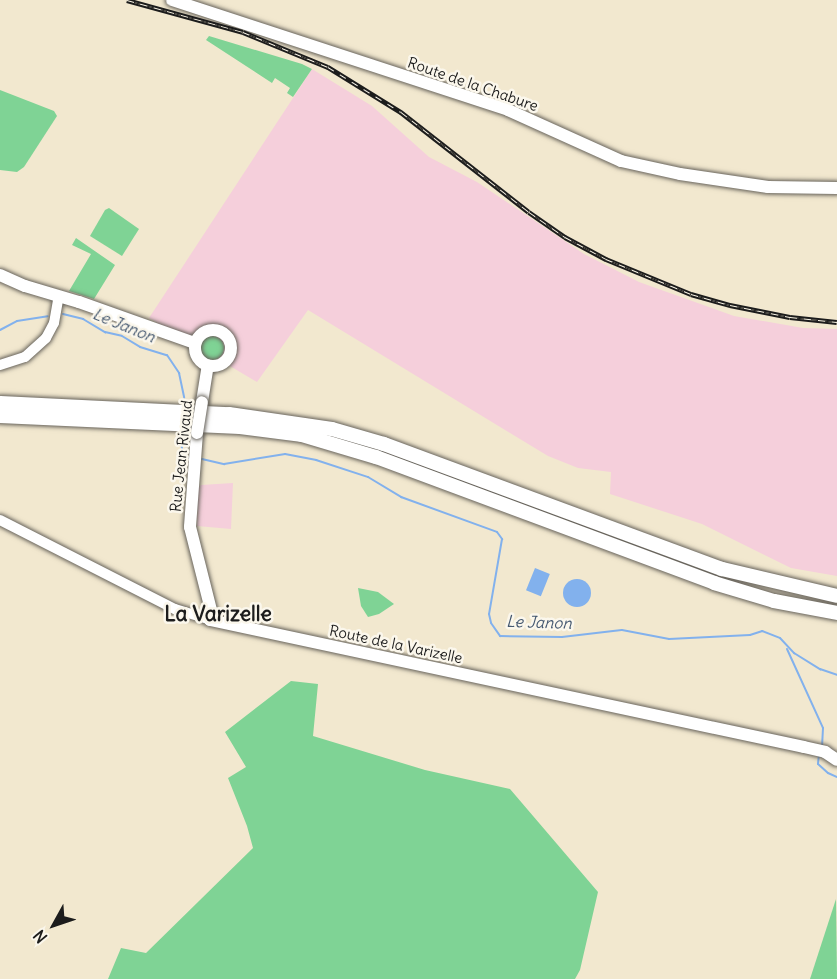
<!DOCTYPE html>
<html>
<head>
<meta charset="utf-8">
<style>
  body { margin:0 }
  #map { position:relative; width:837px; height:979px; overflow:hidden; background:#f2e8cf; font-family:Delius,sans-serif }
  div>[style] { position:absolute }
  .built>* { inset:0; background:#f5cfdb }
  .green>* { inset:0; background:#7fd395 }
  .round { border-radius:50% }
  .water>* { inset:0; background:#82b1ed; transform-origin:0 0 }
  .stream>* { height:2px; margin:-1px; padding:0 1px; transform-origin:1px; border-radius:1px; background:#82b1ed }
  .roads { filter:drop-shadow(0 0 2px #67635b) drop-shadow(0 0 2px #67635b) }
  .tertiary>* { height:10px; margin:-5px; padding:0 5px; transform-origin:5px; border-radius:5px; background:#fff }
  .secondary>* { height:12px; margin:-6px; padding:0 6px; transform-origin:6px; border-radius:6px; background:#fff }
  .secondary>.ring { margin:-6px; padding:0; box-sizing:content-box; background:none; border:12px solid #fff; border-radius:50% }
  .trunk>* { height:14px; margin:-7px; padding:0 7px; transform-origin:7px; border-radius:7px; background:#fff }
  .motorway>* { height:15px; margin:-7.5px; padding:0 7.5px; transform-origin:7.5px; border-radius:7.5px; background:#fff }
  .rail>* { height:4.5px; margin-top:-2.25px; transform-origin:0; background:repeating-linear-gradient(90deg,#fbf7ec 0 7px,#1c1c1c 0 14px); box-sizing:border-box; border-block:2px solid #1c1c1c }
  .bridges { filter:drop-shadow(0 0 2px #67635b) drop-shadow(0 0 2px #67635b) }
  .secondary-bridge>* { height:12px; margin:-6px; padding:0 6px; transform-origin:6px; border-radius:6px; background:#fff }
  span { translate:-50% -50%; white-space:nowrap; text-align:center; line-height:1.15; -webkit-text-stroke:5px #fbf7ec; paint-order:stroke }
  .street-label { font-size:15px; color:#1c1c1c }
  .water-label { font-size:16px; color:#455870; font-style:italic }
  .district-label { font-size:21px; color:#1c1c1c; font-weight:700 }
  .north { position:absolute; left:24px; top:895px; width:60px; height:60px; -webkit-text-stroke:4px #fbf7ec; paint-order:stroke; rotate:230deg; font-size:16px; font-weight:700; line-height:24px; text-align:center; color:#1c1c1c }
  .north::after { content:''; display:block; margin:auto; width:21px; height:27px; background:#1c1c1c; clip-path:polygon(50% 0,100% 100%,50% 72%,0 100%) }
</style>
</head>
<body>
<div id="map">
  <div class="built">
    <div style="clip-path:polygon(312px 69px,372px 106px,429px 157px,477px 182px,584px 254px,639px 282px,734px 316px,803px 328px,837px 329px,837px 576px,791px 568px,702px 524px,610px 494px,611px 472px,578px 468px,548px 456px,308px 310px,257px 382px,149px 318px)"></div>
    <div style="clip-path:polygon(233px 483px,231px 529px,197px 526px,198px 488px,201px 485px)"></div>
  </div>
  <div class="green">
    <div style="clip-path:polygon(209px 36px,302px 64px,312px 69px,293px 97px,287px 93px,290px 88px,275px 78px,272px 83px,206px 40px)"></div>
    <div style="clip-path:polygon(0 90px,54px 111px,57px 116px,24px 167px,17px 172px,0 170px)"></div>
    <div style="clip-path:polygon(109px 208px,139px 229px,122px 256px,90px 236px,105px 210px)"></div>
    <div style="clip-path:polygon(76px 238px,115px 265px,94px 299px,69px 291px,91px 254px,72px 245px)"></div>
    <div class="round" style="left:200px;top:336px;width:24px;height:24px"></div>
    <div style="clip-path:polygon(358px 588px,378px 592px,394px 604px,379px 614px,368px 617px,361px 606px)"></div>
    <div style="clip-path:polygon(291px 681px,318px 684px,313px 736px,425px 770px,510px 789px,598px 892px,580px 970px,575px 979px,108px 979px,121px 948px,146px 953px,253px 848px,247px 826px,228px 778px,246px 767px,225px 732px)"></div>
    <div style="clip-path:polygon(836px 899px,837px 979px,810px 979px)"></div>
  </div>
  <div class="water">
    <div style="left:535px;top:568px;width:16px;height:24px;rotate:22deg"></div>
    <div class="round" style="left:563px;top:579px;width:28px;height:28px"></div>
  </div>
  <div class="stream">
    <div style="left:63px;top:314px;width:21px;rotate:14deg"></div>
    <div style="left:83px;top:319px;width:26px;rotate:31deg"></div>
    <div style="left:105px;top:332px;width:17px;rotate:13deg"></div>
    <div style="left:122px;top:336px;width:21px;rotate:31deg"></div>
    <div style="left:140px;top:347px;width:28px;rotate:17deg"></div>
    <div style="left:167px;top:355px;width:22px;rotate:56deg"></div>
    <div style="left:179px;top:373px;width:25px;rotate:78deg"></div>
    <div style="left:0;top:330px;width:19px;rotate:-28deg"></div>
    <div style="left:17px;top:321px;width:31px;rotate:-9deg"></div>
    <div style="left:181px;top:431px;width:22px;rotate:87deg"></div>
    <div style="left:182px;top:453px;width:9px;rotate:36deg"></div>
    <div style="left:202px;top:459px;width:23px;rotate:13deg"></div>
    <div style="left:224px;top:464px;width:62px;rotate:-9.3deg"></div>
    <div style="left:285px;top:454px;width:32px;rotate:11deg"></div>
    <div style="left:316px;top:460px;width:55px;rotate:18.1deg"></div>
    <div style="left:368px;top:477px;width:39px;rotate:31deg"></div>
    <div style="left:401px;top:497px;width:102px;rotate:20deg"></div>
    <div style="left:497px;top:532px;width:9px;rotate:54deg"></div>
    <div style="left:502px;top:539px;width:76px;rotate:99.8deg"></div>
    <div style="left:489px;top:614px;width:9px;rotate:77deg"></div>
    <div style="left:491px;top:623px;width:16px;rotate:55deg"></div>
    <div style="left:500px;top:636px;width:62px;rotate:0.9deg"></div>
    <div style="left:562px;top:637px;width:60px;rotate:-6.7deg"></div>
    <div style="left:622px;top:630px;width:48px;rotate:10.8deg"></div>
    <div style="left:669px;top:639px;width:81px;rotate:-2.8deg"></div>
    <div style="left:750px;top:635px;width:13px;rotate:-18deg"></div>
    <div style="left:762px;top:631px;width:19px;rotate:21deg"></div>
    <div style="left:780px;top:638px;width:21px;rotate:47deg"></div>
    <div style="left:794px;top:653px;width:31px;rotate:32deg"></div>
    <div style="left:820px;top:669px;width:18px;rotate:19deg"></div>
    <div style="left:787px;top:649px;width:87px;rotate:65.5deg"></div>
    <div style="left:823px;top:728px;width:18px;rotate:93deg"></div>
    <div style="left:819px;top:754px;width:10px;rotate:96deg"></div>
    <div style="left:818px;top:764px;width:13px;rotate:42deg"></div>
    <div style="left:828px;top:773px;width:10px;rotate:24deg"></div>
  </div>
  <div class="roads">
    <div class="tertiary">
      <div style="left:0;top:365px;width:26px;rotate:-18deg"></div>
      <div style="left:25px;top:357px;width:28px;rotate:-42deg"></div>
      <div style="left:46px;top:338px;width:17px;rotate:-62deg"></div>
      <div style="left:54px;top:323px;width:27px;rotate:-80deg"></div>
      <div style="left:0;top:520px;width:196px;rotate:27deg"></div>
      <div style="left:175px;top:609px;width:37px;rotate:17deg"></div>
    </div>
    <div class="secondary">
      <div style="left:172px;top:0;width:354px;rotate:18.1deg"></div>
      <div style="left:508px;top:110px;width:124px;rotate:24.3deg"></div>
      <div style="left:621px;top:161px;width:60px;rotate:12.4deg"></div>
      <div style="left:680px;top:174px;width:89px;rotate:8.4deg"></div>
      <div style="left:768px;top:187px;width:69px;rotate:0.8deg"></div>
      <div style="left:0;top:275px;width:27px;rotate:24deg"></div>
      <div style="left:25px;top:286px;width:56px;rotate:16.5deg"></div>
      <div style="left:79px;top:302px;width:123px;rotate:19.5deg"></div>
      <div class="ring" style="left:195px;top:330px;width:24px;height:24px"></div>
      <div style="left:202px;top:402px;width:37px;rotate:-81deg"></div>
      <div style="left:197px;top:433px;width:94px;rotate:94.3deg"></div>
      <div style="left:190px;top:527px;width:86px;rotate:75.8deg"></div>
      <div style="left:211px;top:610px;width:10px;rotate:96deg"></div>
      <div style="left:210px;top:620px;width:607px;rotate:12.07deg"></div>
      <div style="left:804px;top:747px;width:22px;rotate:13deg"></div>
      <div style="left:825px;top:752px;width:14px;rotate:34deg"></div>
    </div>
    <div class="trunk">
      <div style="left:229px;top:414px;width:104px;rotate:8.3deg"></div>
      <div style="left:332px;top:429px;width:54px;rotate:16.1deg"></div>
      <div style="left:384px;top:444px;width:360px;rotate:20.3deg"></div>
      <div style="left:722px;top:569px;width:118px;rotate:13.2deg"></div>
      <div style="left:0;top:416px;width:240px;rotate:2.6deg"></div>
      <div style="left:240px;top:427px;width:63px;rotate:7.4deg"></div>
      <div style="left:302px;top:435px;width:77px;rotate:16.6deg"></div>
      <div style="left:376px;top:457px;width:361px;rotate:20.4deg"></div>
      <div style="left:714px;top:583px;width:63px;rotate:16.7deg"></div>
      <div style="left:774px;top:601px;width:64px;rotate:10.8deg"></div>
    </div>
    <div class="motorway">
      <div style="left:0;top:403px;width:229px;rotate:2.8deg"></div>
    </div>
  </div>
  <div class="rail">
    <div style="left:127px;top:0;width:120px;rotate:15.4deg"></div>
    <div style="left:243px;top:32px;width:92px;rotate:22.4deg"></div>
    <div style="left:328px;top:67px;width:86px;rotate:31.7deg"></div>
    <div style="left:401px;top:112px;width:162px;rotate:38deg"></div>
    <div style="left:529px;top:212px;width:44px;rotate:34.8deg"></div>
    <div style="left:565px;top:237px;width:47px;rotate:28.2deg"></div>
    <div style="left:606px;top:259px;width:92px;rotate:22.4deg"></div>
    <div style="left:691px;top:294px;width:41px;rotate:15.8deg"></div>
    <div style="left:730px;top:305px;width:61px;rotate:11.3deg"></div>
    <div style="left:790px;top:317px;width:47px;rotate:6.1deg"></div>
  </div>
  <div class="bridges">
    <div class="secondary-bridge">
      <div style="left:197px;top:433px;width:31px;rotate:-81deg"></div>
    </div>
  </div>
  <div class="street-label">
    <span style="left:473px;top:84px;rotate:19deg">Route de la Chabure</span>
    <span style="left:181px;top:456px;rotate:-84deg">Rue Jean Rivaud</span>
    <span style="left:396px;top:644px;rotate:12deg">Route de la Varizelle</span>
  </div>
  <div class="water-label">
    <span style="left:124px;top:325px;rotate:22deg">Le Janon</span>
    <span style="left:539px;top:622px;rotate:2deg">Le Janon</span>
  </div>
  <div class="district-label">
    <span style="left:218px;top:614px">La Varizelle</span>
  </div>
  <div class="north">N</div>
</div>
</body>
</html>
